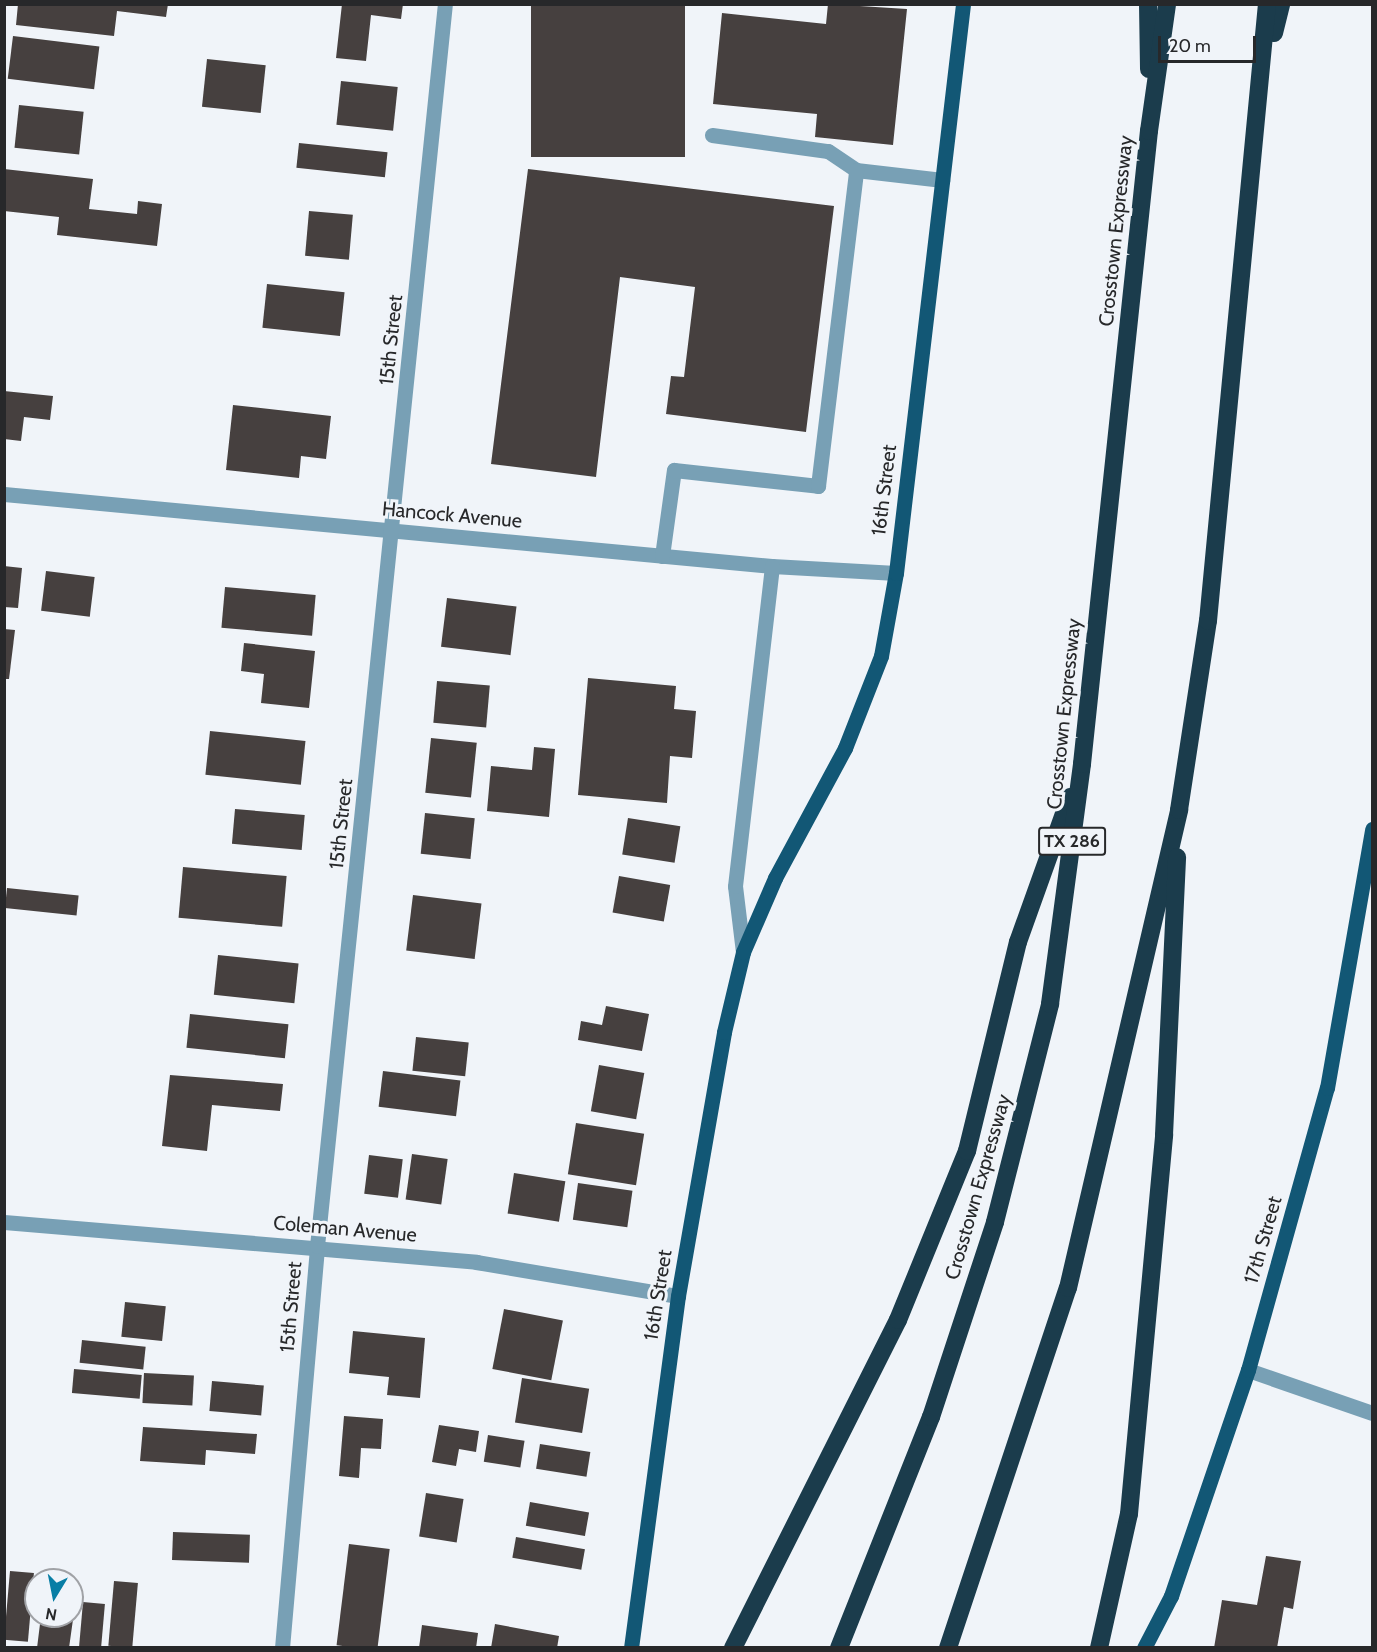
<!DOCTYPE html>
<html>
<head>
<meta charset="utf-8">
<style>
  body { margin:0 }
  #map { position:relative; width:1377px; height:1652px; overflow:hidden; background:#f0f4f9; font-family:Cabin,sans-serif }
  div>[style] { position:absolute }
  .building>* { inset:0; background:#46403f; transform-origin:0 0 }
  .minor>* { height:15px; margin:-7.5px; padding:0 7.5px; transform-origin:7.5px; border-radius:7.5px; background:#78a0b5 }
  .major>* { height:15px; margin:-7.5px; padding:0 7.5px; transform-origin:7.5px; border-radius:7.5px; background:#125775 }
  .highway>* { height:18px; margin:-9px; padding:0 9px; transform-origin:9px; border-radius:9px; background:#1b3c4c }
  span { translate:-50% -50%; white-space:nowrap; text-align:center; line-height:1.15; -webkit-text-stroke:6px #f0f4f9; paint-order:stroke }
  .shield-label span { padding:2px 4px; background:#f0f4f9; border:2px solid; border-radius:4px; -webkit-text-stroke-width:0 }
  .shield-label { font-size:18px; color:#27282a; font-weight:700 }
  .street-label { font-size:20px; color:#27282a }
  .frame { position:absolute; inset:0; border:6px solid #27282a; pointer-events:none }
  .north { position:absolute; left:24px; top:1568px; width:60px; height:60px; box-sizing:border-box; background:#f0f4f9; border:2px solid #a0a2a6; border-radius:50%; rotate:190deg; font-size:16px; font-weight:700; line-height:24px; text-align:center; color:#27282a }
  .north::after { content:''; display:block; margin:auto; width:21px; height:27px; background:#087ea5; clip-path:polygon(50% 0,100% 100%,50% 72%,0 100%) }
  .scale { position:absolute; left:1158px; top:36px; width:98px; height:27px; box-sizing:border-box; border:3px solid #27282a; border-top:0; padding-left:8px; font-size:18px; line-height:21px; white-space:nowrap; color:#27282a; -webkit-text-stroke:4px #f0f4f9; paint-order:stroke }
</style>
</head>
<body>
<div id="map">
  <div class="building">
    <div style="clip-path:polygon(18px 4px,168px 4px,166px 17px,117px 11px,114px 36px,16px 25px)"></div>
    <div style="clip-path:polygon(342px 4px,403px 4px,401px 19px,371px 15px,366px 61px,336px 58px)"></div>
    <div style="left:531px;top:4px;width:154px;height:153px"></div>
    <div style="clip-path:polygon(828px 4px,907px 9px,893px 145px,815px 137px,817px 114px,713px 104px,722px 13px,826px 24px)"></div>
    <div style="left:13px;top:36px;width:87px;height:43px;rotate:7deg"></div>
    <div style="left:207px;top:59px;width:59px;height:48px;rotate:6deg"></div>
    <div style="left:341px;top:81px;width:57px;height:44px;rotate:6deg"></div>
    <div style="left:19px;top:105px;width:65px;height:43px;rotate:6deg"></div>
    <div style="left:299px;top:143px;width:89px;height:25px;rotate:6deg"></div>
    <div style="clip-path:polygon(4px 169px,93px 179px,89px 209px,137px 214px,138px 201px,162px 204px,157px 246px,57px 235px,59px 217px,4px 211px)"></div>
    <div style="clip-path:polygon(528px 169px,834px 206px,806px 432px,666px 414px,671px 376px,684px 377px,695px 287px,620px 277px,596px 477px,491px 464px)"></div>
    <div style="left:309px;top:211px;width:44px;height:45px;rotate:5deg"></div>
    <div style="left:267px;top:284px;width:78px;height:44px;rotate:6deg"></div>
    <div style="clip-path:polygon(4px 391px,53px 396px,50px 420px,24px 417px,21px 441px,4px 439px)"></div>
    <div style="clip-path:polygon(233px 405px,331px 416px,326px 459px,301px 456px,299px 478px,226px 470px)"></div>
    <div style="clip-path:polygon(4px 566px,22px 568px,18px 608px,4px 607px)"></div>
    <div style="left:46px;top:571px;width:49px;height:40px;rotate:7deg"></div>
    <div style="left:225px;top:587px;width:91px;height:41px;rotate:5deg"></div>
    <div style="left:447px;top:598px;width:70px;height:49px;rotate:7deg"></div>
    <div style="clip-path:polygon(4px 629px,15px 630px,9px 679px,4px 679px)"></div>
    <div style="clip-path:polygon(244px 643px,315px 651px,309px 708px,261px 703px,264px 674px,241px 671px)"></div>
    <div style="clip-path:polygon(588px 678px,676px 686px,674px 709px,696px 711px,692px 758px,670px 756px,667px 803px,578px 795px)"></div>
    <div style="left:437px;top:681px;width:53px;height:42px;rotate:5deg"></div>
    <div style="left:210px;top:731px;width:96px;height:44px;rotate:6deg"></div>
    <div style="left:431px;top:738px;width:46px;height:55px;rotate:6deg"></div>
    <div style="clip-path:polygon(534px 747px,555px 749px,549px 817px,487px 811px,491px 766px,532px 770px)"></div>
    <div style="left:235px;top:809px;width:70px;height:35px;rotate:5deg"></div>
    <div style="left:425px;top:813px;width:50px;height:41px;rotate:6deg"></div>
    <div style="left:628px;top:818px;width:53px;height:37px;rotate:9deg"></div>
    <div style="left:183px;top:867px;width:104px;height:51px;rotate:5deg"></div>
    <div style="left:619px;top:876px;width:52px;height:37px;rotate:10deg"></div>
    <div style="left:7px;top:888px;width:72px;height:20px;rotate:6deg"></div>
    <div style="left:413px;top:895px;width:69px;height:56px;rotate:7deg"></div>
    <div style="left:218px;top:955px;width:81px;height:40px;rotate:6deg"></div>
    <div style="clip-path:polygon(606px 1006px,649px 1014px,642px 1051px,578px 1040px,581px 1021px,602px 1025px)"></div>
    <div style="left:190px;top:1014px;width:99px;height:34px;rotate:6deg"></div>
    <div style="left:416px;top:1037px;width:53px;height:34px;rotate:6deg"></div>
    <div style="left:599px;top:1065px;width:46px;height:47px;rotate:10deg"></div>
    <div style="left:383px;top:1071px;width:78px;height:36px;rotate:7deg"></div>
    <div style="clip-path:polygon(170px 1075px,283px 1084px,280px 1111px,212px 1105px,207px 1151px,162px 1146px)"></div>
    <div style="left:576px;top:1123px;width:69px;height:52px;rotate:9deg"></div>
    <div style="left:412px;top:1154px;width:36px;height:46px;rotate:8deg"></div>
    <div style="left:369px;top:1155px;width:34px;height:39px;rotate:7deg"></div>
    <div style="left:514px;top:1173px;width:52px;height:41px;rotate:9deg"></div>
    <div style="left:578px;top:1183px;width:55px;height:37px;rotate:8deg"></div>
    <div style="left:125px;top:1302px;width:41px;height:35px;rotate:6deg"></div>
    <div style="left:504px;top:1309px;width:60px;height:61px;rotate:11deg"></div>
    <div style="clip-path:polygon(353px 1331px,425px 1338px,420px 1398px,387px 1395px,389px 1377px,349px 1373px)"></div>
    <div style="left:82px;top:1340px;width:64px;height:23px;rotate:6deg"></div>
    <div style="left:74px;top:1369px;width:68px;height:24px;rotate:5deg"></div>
    <div style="left:144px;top:1373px;width:50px;height:30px;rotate:3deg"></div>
    <div style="left:522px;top:1378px;width:68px;height:45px;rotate:9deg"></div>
    <div style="left:212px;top:1381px;width:52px;height:30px;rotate:5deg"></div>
    <div style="clip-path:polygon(344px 1416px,383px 1419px,381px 1449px,361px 1448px,359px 1478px,339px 1476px)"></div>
    <div style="clip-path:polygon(439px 1425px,479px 1431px,476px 1452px,459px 1449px,456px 1466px,432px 1462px)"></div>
    <div style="clip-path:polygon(143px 1427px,257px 1434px,255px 1454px,206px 1450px,205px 1465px,140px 1461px)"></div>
    <div style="left:488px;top:1435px;width:37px;height:27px;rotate:9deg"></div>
    <div style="left:540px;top:1444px;width:51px;height:25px;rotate:9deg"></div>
    <div style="left:426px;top:1493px;width:38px;height:44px;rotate:9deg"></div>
    <div style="left:530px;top:1502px;width:60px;height:24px;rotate:10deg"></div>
    <div style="left:173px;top:1532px;width:77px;height:28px;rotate:2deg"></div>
    <div style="left:516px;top:1537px;width:70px;height:21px;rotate:10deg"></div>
    <div style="left:349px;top:1544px;width:41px;height:102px;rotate:7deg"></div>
    <div style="clip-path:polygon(1266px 1556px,1301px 1561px,1293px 1609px,1284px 1607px,1277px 1648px,1214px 1648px,1222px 1600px,1257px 1605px)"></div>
    <div style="left:10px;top:1571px;width:24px;height:69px;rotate:5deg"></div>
    <div style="left:114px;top:1581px;width:24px;height:65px;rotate:5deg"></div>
    <div style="clip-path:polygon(72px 1590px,77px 1591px,69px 1648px,37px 1648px,41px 1616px,72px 1616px)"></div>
    <div style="left:83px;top:1602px;width:22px;height:46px;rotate:5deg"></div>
    <div style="clip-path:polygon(495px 1624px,559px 1636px,557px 1648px,491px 1648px)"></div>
    <div style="clip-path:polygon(422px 1625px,478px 1633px,476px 1648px,419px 1648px)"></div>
  </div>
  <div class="minor">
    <div style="left:712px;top:135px;width:117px;rotate:7.9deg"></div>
    <div style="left:828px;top:151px;width:34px;rotate:34deg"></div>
    <div style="left:856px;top:170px;width:87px;rotate:6.6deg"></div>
    <div style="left:4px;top:494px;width:771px;rotate:5.36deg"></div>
    <div style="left:772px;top:566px;width:124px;rotate:3.2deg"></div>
    <div style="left:662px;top:556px;width:87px;rotate:-82.1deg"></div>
    <div style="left:674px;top:470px;width:145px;rotate:6.3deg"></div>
    <div style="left:818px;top:486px;width:318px;rotate:-83.1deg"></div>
    <div style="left:743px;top:952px;width:66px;rotate:-96.9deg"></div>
    <div style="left:735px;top:886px;width:322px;rotate:-83.4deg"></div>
    <div style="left:4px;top:1222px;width:474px;rotate:4.8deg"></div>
    <div style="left:476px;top:1262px;width:205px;rotate:9.6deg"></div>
    <div style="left:1248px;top:1370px;width:131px;rotate:19.1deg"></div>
    <div style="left:282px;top:1648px;width:404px;rotate:-85deg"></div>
    <div style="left:317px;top:1246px;width:1249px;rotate:-84.12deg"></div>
  </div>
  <div class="major">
    <div style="left:631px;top:1648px;width:355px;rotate:-82.4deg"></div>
    <div style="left:678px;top:1296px;width:268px;rotate:-80.1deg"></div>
    <div style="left:724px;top:1032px;width:82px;rotate:-76.6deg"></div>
    <div style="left:743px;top:952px;width:81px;rotate:-66.6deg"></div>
    <div style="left:775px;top:878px;width:148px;rotate:-61.7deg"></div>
    <div style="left:845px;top:748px;width:99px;rotate:-68.6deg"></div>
    <div style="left:881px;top:656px;width:84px;rotate:-79.8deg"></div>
    <div style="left:896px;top:573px;width:573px;rotate:-83.28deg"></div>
    <div style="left:1144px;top:1648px;width:59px;rotate:-62.6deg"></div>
    <div style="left:1171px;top:1596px;width:239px;rotate:-71.2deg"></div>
    <div style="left:1248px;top:1370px;width:293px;rotate:-74.4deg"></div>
    <div style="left:1327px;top:1088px;width:263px;rotate:-80.1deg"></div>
  </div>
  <div class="highway">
    <div style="left:1148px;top:4px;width:65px;rotate:89.1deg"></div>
    <div style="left:1274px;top:33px;width:30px;rotate:-76deg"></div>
    <div style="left:733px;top:1648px;width:367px;rotate:-63.3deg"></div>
    <div style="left:898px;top:1320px;width:183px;rotate:-67.8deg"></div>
    <div style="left:967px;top:1151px;width:215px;rotate:-76.3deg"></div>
    <div style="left:1018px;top:942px;width:154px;rotate:-70.3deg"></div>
    <div style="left:839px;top:1648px;width:249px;rotate:-68.3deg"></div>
    <div style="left:931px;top:1417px;width:205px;rotate:-71.8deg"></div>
    <div style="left:995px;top:1222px;width:225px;rotate:-75.8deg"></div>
    <div style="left:1050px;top:1004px;width:242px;rotate:-82.4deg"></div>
    <div style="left:1082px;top:764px;width:637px;rotate:-83.96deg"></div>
    <div style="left:1149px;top:131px;width:128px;rotate:-81.9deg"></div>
    <div style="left:948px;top:1648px;width:379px;rotate:-71.6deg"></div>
    <div style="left:1068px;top:1288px;width:491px;rotate:-76.9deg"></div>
    <div style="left:1179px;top:810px;width:191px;rotate:-81.3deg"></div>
    <div style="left:1208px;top:621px;width:620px;rotate:-84.54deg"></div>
    <div style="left:1099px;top:1648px;width:137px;rotate:-77.4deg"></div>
    <div style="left:1129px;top:1514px;width:381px;rotate:-84.7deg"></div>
    <div style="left:1164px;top:1135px;width:278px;rotate:-87.3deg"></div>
  </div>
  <div class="shield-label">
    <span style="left:1072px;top:841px">TX 286</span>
  </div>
  <div class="street-label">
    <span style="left:1116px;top:231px;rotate:-84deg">Crosstown Expressway</span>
    <span style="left:391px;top:340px;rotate:-84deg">15th Street</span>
    <span style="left:884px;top:490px;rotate:-83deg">16th Street</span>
    <span style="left:452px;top:515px;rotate:5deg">Hancock Avenue</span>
    <span style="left:1064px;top:714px;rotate:-84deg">Crosstown Expressway</span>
    <span style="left:341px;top:824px;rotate:-84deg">15th Street</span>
    <span style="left:978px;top:1187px;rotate:-74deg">Crosstown Expressway</span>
    <span style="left:345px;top:1229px;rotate:5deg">Coleman Avenue</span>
    <span style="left:1263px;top:1240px;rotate:-74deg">17th Street</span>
    <span style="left:658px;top:1295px;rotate:-81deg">16th Street</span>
    <span style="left:291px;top:1307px;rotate:-85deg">15th Street</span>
  </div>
  <div class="frame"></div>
  <div class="north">N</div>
  <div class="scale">20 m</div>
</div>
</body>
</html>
